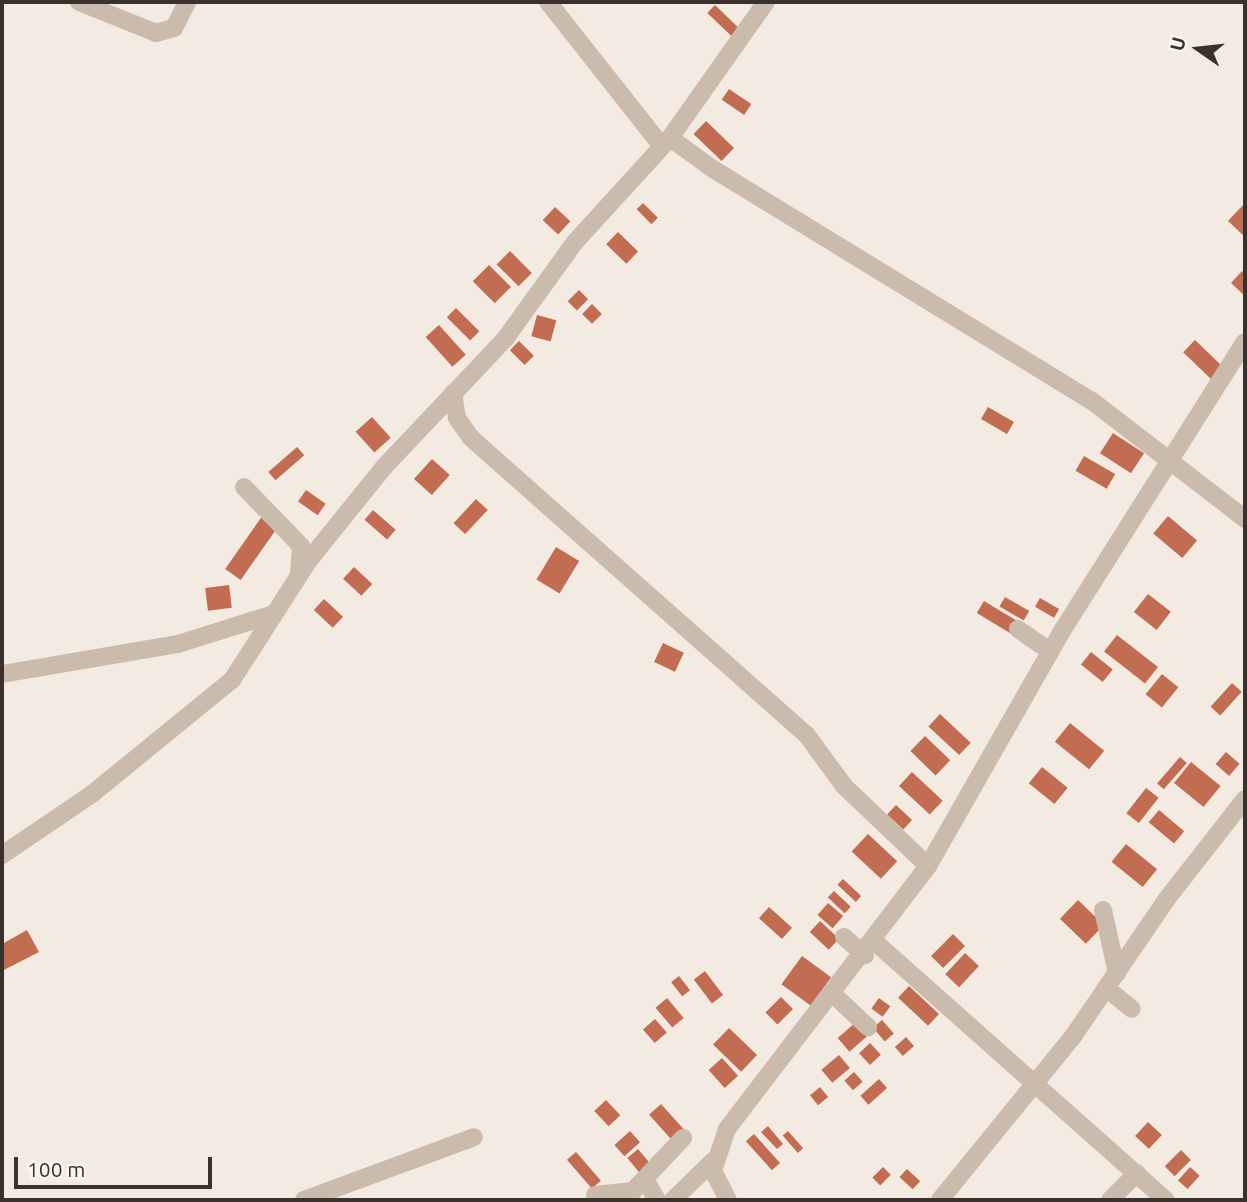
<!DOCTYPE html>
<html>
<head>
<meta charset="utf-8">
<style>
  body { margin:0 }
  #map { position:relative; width:1247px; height:1202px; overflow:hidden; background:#f3ebe2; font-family:Ubuntu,sans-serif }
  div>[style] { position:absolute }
  .building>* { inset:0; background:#c26d51; transform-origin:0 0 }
  .minor>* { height:18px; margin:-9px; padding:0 9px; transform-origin:9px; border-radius:9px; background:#cbbbad }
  span { translate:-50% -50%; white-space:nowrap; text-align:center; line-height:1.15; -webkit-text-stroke:5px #faf5ef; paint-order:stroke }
  .frame { position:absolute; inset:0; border:4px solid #3a302c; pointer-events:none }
  .north { position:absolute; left:1163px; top:14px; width:70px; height:70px; -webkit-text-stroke:5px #faf5ef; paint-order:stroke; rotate:284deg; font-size:19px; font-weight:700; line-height:28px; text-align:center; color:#3a302c }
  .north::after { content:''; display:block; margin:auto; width:24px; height:32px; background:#3a302c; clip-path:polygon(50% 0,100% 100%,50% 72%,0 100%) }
  .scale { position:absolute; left:14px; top:1157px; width:198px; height:32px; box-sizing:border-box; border:4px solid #3a302c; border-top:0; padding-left:9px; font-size:21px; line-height:24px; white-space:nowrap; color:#3a302c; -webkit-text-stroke:5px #faf5ef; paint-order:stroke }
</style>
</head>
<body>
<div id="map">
  <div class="building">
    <div style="left:715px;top:5px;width:33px;height:11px;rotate:44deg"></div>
    <div style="left:729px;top:89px;width:27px;height:13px;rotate:34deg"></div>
    <div style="left:706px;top:121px;width:39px;height:18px;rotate:44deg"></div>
    <div style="left:643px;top:203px;width:21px;height:9px;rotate:45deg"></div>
    <div style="clip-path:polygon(1245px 203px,1245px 237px,1228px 221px)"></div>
    <div style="left:555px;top:207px;width:21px;height:18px;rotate:43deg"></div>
    <div style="left:618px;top:232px;width:28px;height:17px;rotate:44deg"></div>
    <div style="left:510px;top:251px;width:31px;height:19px;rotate:45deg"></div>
    <div style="left:489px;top:265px;width:31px;height:23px;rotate:45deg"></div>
    <div style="clip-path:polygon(1242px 271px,1245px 275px,1245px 296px,1231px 283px)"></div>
    <div style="left:579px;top:290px;width:13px;height:16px;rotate:45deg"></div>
    <div style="left:592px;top:304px;width:14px;height:14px;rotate:45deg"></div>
    <div style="left:456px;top:308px;width:33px;height:13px;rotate:45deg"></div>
    <div style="left:537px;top:315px;width:20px;height:22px;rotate:15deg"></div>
    <div style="left:439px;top:325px;width:40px;height:18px;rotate:48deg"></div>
    <div style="left:1195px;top:340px;width:39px;height:17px;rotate:44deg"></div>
    <div style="left:519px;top:341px;width:21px;height:13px;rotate:45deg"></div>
    <div style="left:988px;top:407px;width:30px;height:14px;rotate:30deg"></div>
    <div style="left:372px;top:417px;width:28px;height:22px;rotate:48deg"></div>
    <div style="left:1113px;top:433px;width:37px;height:24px;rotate:33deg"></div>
    <div style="left:297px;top:447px;width:11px;height:38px;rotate:49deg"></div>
    <div style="left:1084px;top:456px;width:36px;height:17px;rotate:30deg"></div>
    <div style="left:432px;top:459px;width:24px;height:27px;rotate:42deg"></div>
    <div style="left:306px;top:490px;width:24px;height:14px;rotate:35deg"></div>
    <div style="left:476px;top:499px;width:16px;height:33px;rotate:43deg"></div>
    <div style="left:373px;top:510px;width:30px;height:13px;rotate:41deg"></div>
    <div style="left:263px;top:515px;width:19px;height:66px;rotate:35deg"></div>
    <div style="left:1168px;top:516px;width:38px;height:23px;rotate:40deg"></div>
    <div style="left:556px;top:547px;width:27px;height:38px;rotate:31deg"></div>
    <div style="left:354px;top:567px;width:25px;height:16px;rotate:43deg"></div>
    <div style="left:229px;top:585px;width:23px;height:24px;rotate:83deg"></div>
    <div style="left:1148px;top:594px;width:29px;height:23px;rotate:38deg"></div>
    <div style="left:1005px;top:597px;width:28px;height:11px;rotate:30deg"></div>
    <div style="left:1040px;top:598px;width:22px;height:10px;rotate:30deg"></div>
    <div style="left:324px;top:599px;width:26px;height:15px;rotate:43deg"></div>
    <div style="left:984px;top:601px;width:42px;height:14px;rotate:31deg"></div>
    <div style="left:1117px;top:635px;width:52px;height:21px;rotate:38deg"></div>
    <div style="left:663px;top:643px;width:23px;height:21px;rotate:25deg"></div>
    <div style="left:1091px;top:652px;width:28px;height:16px;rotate:39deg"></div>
    <div style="left:1162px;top:674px;width:21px;height:26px;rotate:39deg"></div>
    <div style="left:1232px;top:683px;width:13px;height:32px;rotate:42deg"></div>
    <div style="left:940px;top:714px;width:42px;height:17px;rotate:43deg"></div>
    <div style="left:1070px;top:723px;width:44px;height:24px;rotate:39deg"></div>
    <div style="left:925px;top:736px;width:35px;height:21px;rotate:44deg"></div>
    <div style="left:1226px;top:752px;width:18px;height:16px;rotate:41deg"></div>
    <div style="left:1180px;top:757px;width:9px;height:35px;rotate:41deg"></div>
    <div style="left:1191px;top:762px;width:38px;height:27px;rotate:39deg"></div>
    <div style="left:1042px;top:767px;width:33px;height:21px;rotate:39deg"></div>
    <div style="left:912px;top:772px;width:42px;height:19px;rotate:43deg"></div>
    <div style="left:1146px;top:788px;width:16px;height:32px;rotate:38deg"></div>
    <div style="left:896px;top:805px;width:22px;height:13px;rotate:43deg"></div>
    <div style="left:1159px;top:810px;width:33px;height:16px;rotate:40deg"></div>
    <div style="left:868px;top:834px;width:40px;height:24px;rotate:43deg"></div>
    <div style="left:1126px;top:844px;width:40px;height:23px;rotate:39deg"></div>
    <div style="left:843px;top:879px;width:25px;height:8px;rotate:43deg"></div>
    <div style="left:834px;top:891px;width:23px;height:9px;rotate:43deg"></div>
    <div style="left:1078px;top:900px;width:36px;height:26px;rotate:44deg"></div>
    <div style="left:828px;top:903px;width:20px;height:16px;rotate:41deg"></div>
    <div style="left:769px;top:907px;width:31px;height:15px;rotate:42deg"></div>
    <div style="left:820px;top:921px;width:26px;height:15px;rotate:43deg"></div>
    <div style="clip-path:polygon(27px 930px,39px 952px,2px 971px,2px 944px)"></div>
    <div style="left:953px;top:934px;width:17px;height:31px;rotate:45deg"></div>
    <div style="left:965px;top:953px;width:19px;height:29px;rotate:43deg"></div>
    <div style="left:802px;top:956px;width:36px;height:35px;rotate:36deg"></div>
    <div style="left:705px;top:971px;width:30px;height:14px;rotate:53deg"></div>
    <div style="left:679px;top:976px;width:18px;height:10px;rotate:52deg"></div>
    <div style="left:909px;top:986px;width:41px;height:16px;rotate:43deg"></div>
    <div style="left:781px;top:997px;width:17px;height:22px;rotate:45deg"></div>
    <div style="left:667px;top:998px;width:26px;height:15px;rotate:50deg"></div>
    <div style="left:879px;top:998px;width:14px;height:13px;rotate:36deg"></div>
    <div style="left:655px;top:1019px;width:18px;height:16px;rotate:49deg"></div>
    <div style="left:882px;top:1020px;width:18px;height:12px;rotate:49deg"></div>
    <div style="left:855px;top:1023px;width:18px;height:23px;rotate:49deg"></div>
    <div style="left:729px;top:1028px;width:39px;height:23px;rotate:44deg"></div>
    <div style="left:906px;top:1037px;width:12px;height:15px;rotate:48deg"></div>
    <div style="left:870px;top:1043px;width:16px;height:15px;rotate:47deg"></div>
    <div style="left:839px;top:1055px;width:17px;height:23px;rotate:50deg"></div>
    <div style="left:722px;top:1058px;width:24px;height:18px;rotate:48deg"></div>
    <div style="left:854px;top:1072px;width:13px;height:13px;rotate:48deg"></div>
    <div style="left:879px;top:1079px;width:12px;height:25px;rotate:48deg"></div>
    <div style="left:820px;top:1087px;width:13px;height:13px;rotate:51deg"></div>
    <div style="left:606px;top:1100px;width:21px;height:16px;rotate:47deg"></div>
    <div style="left:661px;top:1104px;width:36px;height:16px;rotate:48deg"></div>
    <div style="left:1148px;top:1122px;width:19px;height:19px;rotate:43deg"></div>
    <div style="clip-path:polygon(768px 1126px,783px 1144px,777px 1149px,761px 1132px)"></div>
    <div style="left:630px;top:1131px;width:15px;height:21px;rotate:48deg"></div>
    <div style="left:788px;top:1131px;width:23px;height:7px;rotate:49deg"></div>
    <div style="left:754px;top:1134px;width:39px;height:11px;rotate:48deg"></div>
    <div style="left:638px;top:1149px;width:25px;height:14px;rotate:50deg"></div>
    <div style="left:1181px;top:1150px;width:14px;height:23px;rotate:45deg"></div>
    <div style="left:576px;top:1152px;width:38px;height:12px;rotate:49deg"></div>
    <div style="left:883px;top:1167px;width:11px;height:15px;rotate:45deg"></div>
    <div style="left:1190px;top:1167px;width:13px;height:18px;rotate:42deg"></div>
    <div style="left:907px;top:1169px;width:18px;height:11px;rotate:43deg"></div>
  </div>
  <div class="minor">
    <div style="left:79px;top:2px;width:83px;rotate:21.9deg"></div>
    <div style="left:156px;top:33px;width:19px;rotate:-16deg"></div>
    <div style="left:174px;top:28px;width:29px;rotate:-63deg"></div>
    <div style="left:548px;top:2px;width:182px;rotate:51.7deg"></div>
    <div style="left:670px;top:138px;width:53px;rotate:35.8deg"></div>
    <div style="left:713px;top:169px;width:444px;rotate:31.5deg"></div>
    <div style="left:1092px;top:401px;width:193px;rotate:37.6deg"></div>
    <div style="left:453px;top:393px;width:25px;rotate:81deg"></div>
    <div style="left:457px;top:418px;width:24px;rotate:55deg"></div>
    <div style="left:471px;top:438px;width:447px;rotate:41.5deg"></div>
    <div style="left:806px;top:734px;width:64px;rotate:53.8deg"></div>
    <div style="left:844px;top:786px;width:116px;rotate:43.6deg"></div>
    <div style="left:244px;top:487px;width:82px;rotate:46deg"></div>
    <div style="left:301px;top:546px;width:26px;rotate:94deg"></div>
    <div style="left:1018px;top:629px;width:39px;rotate:35deg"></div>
    <div style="left:2px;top:674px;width:179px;rotate:-9.7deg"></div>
    <div style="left:178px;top:644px;width:101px;rotate:-17.4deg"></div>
    <div style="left:2px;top:855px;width:109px;rotate:-34.1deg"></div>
    <div style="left:92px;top:794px;width:181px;rotate:-39.2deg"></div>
    <div style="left:232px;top:680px;width:143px;rotate:-57.3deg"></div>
    <div style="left:309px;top:560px;width:119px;rotate:-51.1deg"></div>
    <div style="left:384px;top:467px;width:176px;rotate:-46.6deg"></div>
    <div style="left:505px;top:339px;width:120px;rotate:-54.2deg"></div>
    <div style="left:575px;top:242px;width:141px;rotate:-47.6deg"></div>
    <div style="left:670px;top:138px;width:166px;rotate:-54.8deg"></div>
    <div style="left:1103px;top:910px;width:65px;rotate:77.5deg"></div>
    <div style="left:844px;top:937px;width:28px;rotate:41deg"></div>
    <div style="left:875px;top:942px;width:389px;rotate:41.6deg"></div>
    <div style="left:1106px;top:988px;width:33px;rotate:39deg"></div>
    <div style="left:834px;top:995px;width:47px;rotate:43.3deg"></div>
    <div style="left:646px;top:1181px;width:22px;rotate:60deg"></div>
    <div style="left:595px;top:1195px;width:38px;rotate:-6deg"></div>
    <div style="left:633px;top:1191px;width:73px;rotate:-46.7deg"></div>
    <div style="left:304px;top:1200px;width:181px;rotate:-20.3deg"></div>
    <div style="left:673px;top:1200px;width:57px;rotate:-44.3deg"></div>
    <div style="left:728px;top:1200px;width:33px;rotate:-117deg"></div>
    <div style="left:713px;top:1171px;width:44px;rotate:-71.6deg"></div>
    <div style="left:727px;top:1129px;width:331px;rotate:-52.6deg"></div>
    <div style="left:928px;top:866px;width:271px;rotate:-60.3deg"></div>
    <div style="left:1062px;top:631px;width:342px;rotate:-57.7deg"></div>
    <div style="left:940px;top:1200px;width:213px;rotate:-50.9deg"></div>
    <div style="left:1074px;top:1035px;width:163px;rotate:-55.7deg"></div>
    <div style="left:1166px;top:900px;width:128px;rotate:-52deg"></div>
    <div style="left:1110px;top:1200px;width:38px;rotate:-45deg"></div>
  </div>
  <div class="frame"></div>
  <div class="north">U</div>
  <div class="scale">100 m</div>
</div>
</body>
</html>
